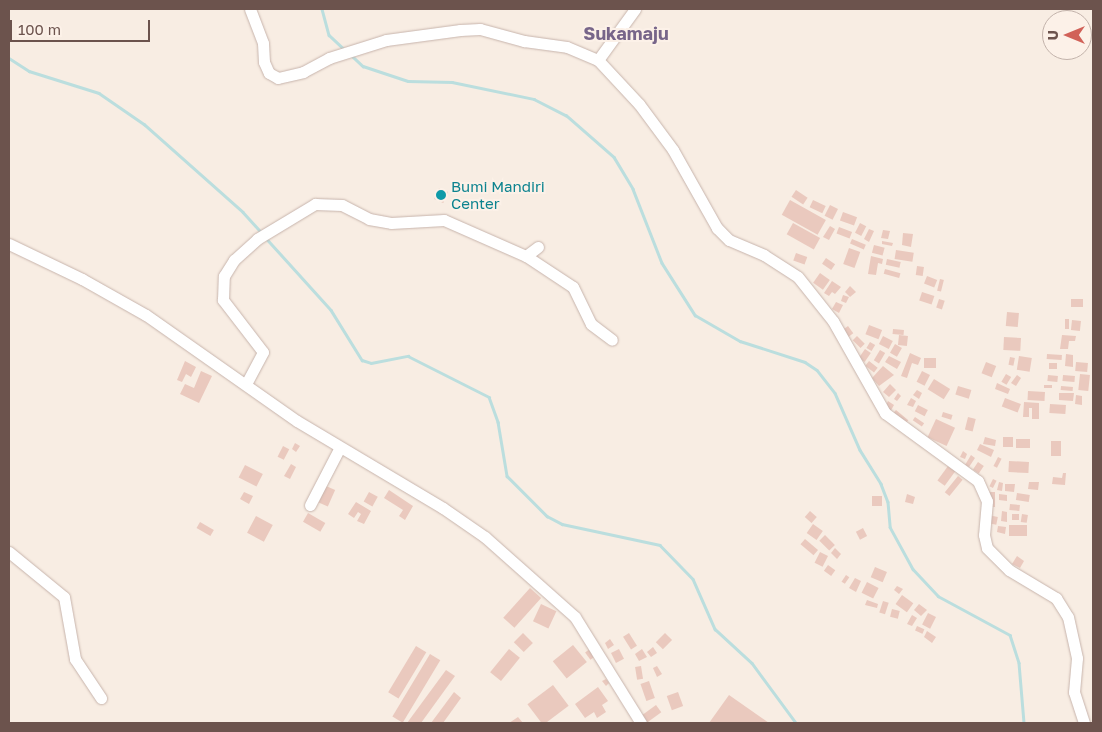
<!DOCTYPE html>
<html>
<head>
<meta charset="utf-8">
<style>
  body { margin:0 }
  #map { position:relative; width:1102px; height:732px; overflow:hidden; background:#f8ede3; font-family:"Golos Text",sans-serif }
  div>[style] { position:absolute }
  .stream>* { height:2.5px; margin:-1.25px; padding:0 1.25px; transform-origin:1.25px; border-radius:1.25px; background:#bbdede }
  .building>* { inset:0; background:#eac9be; transform-origin:0 0 }
  .roads { filter:drop-shadow(0 0 1px #c7b4ac) drop-shadow(0 0 1px #c7b4ac) }
  .minor>* { height:11px; margin:-5.5px; padding:0 5.5px; transform-origin:5.5px; border-radius:5.5px; background:#fff }
  .dots>* { width:14px; height:14px; translate:-50% -50%; box-sizing:border-box; border:2px solid #fcf1e8; border-radius:50% }
  span { translate:-50% -50%; white-space:nowrap; text-align:center; line-height:1.15; -webkit-text-stroke:4px #fcf1e8; paint-order:stroke }
  .culture-label { font-size:15px; color:#0d838f }
  .left { translate:0 -50%; text-align:left }
  .quarter-label { font-size:18px; color:#776589; font-weight:700 }
  .frame { position:absolute; inset:0; border:10px solid #6c534d; pointer-events:none }
  .north { position:absolute; left:1042px; top:10px; width:50px; height:50px; box-sizing:border-box; background:#fcf1e8; border:1px solid #c2b2aa; border-radius:50%; rotate:270deg; font-size:14px; font-weight:700; line-height:20px; text-align:center; color:#6c534d }
  .north::after { content:''; display:block; margin:auto; width:18px; height:22px; background:#d16158; clip-path:polygon(50% 0,100% 100%,50% 72%,0 100%) }
  .scale { position:absolute; left:10px; top:20px; width:140px; height:22px; box-sizing:border-box; border:2px solid #6c534d; border-top:0; padding-left:6px; font-size:15px; line-height:18px; white-space:nowrap; color:#6c534d; -webkit-text-stroke:4px #fcf1e8; paint-order:stroke }
</style>
</head>
<body>
<div id="map">
  <div class="stream">
    <div style="left:322px;top:9px;width:27px;rotate:75deg"></div>
    <div style="left:329px;top:35px;width:21px;rotate:43deg"></div>
    <div style="left:350px;top:54px;width:18px;rotate:43deg"></div>
    <div style="left:363px;top:66px;width:47px;rotate:18.4deg"></div>
    <div style="left:408px;top:81px;width:44px;rotate:1.3deg"></div>
    <div style="left:452px;top:82px;width:84px;rotate:11.7deg"></div>
    <div style="left:534px;top:99px;width:36px;rotate:27deg"></div>
    <div style="left:566px;top:115px;width:64px;rotate:41.2deg"></div>
    <div style="left:614px;top:157px;width:37px;rotate:59deg"></div>
    <div style="left:633px;top:189px;width:79px;rotate:68.6deg"></div>
    <div style="left:662px;top:263px;width:62px;rotate:57.6deg"></div>
    <div style="left:695px;top:315px;width:52px;rotate:30deg"></div>
    <div style="left:740px;top:341px;width:68px;rotate:17.9deg"></div>
    <div style="left:805px;top:362px;width:14px;rotate:34deg"></div>
    <div style="left:817px;top:370px;width:29px;rotate:52deg"></div>
    <div style="left:835px;top:393px;width:62px;rotate:66.3deg"></div>
    <div style="left:860px;top:450px;width:40px;rotate:58deg"></div>
    <div style="left:881px;top:484px;width:19px;rotate:69deg"></div>
    <div style="left:888px;top:502px;width:25px;rotate:85deg"></div>
    <div style="left:890px;top:527px;width:48px;rotate:61.3deg"></div>
    <div style="left:913px;top:569px;width:37px;rotate:47deg"></div>
    <div style="left:938px;top:596px;width:82px;rotate:28.4deg"></div>
    <div style="left:1010px;top:635px;width:29px;rotate:72deg"></div>
    <div style="left:1019px;top:663px;width:60px;rotate:85.2deg"></div>
    <div style="left:9px;top:58px;width:24px;rotate:33deg"></div>
    <div style="left:29px;top:71px;width:73px;rotate:17.4deg"></div>
    <div style="left:99px;top:93px;width:55px;rotate:34.6deg"></div>
    <div style="left:144px;top:124px;width:132px;rotate:41.6deg"></div>
    <div style="left:243px;top:212px;width:27px;rotate:48deg"></div>
    <div style="left:266px;top:238px;width:97px;rotate:47.9deg"></div>
    <div style="left:331px;top:310px;width:59px;rotate:58.2deg"></div>
    <div style="left:362px;top:360px;width:9px;rotate:18deg"></div>
    <div style="left:371px;top:363px;width:38px;rotate:-11deg"></div>
    <div style="left:408px;top:356px;width:91px;rotate:26.8deg"></div>
    <div style="left:489px;top:397px;width:27px;rotate:70deg"></div>
    <div style="left:498px;top:422px;width:55px;rotate:80.5deg"></div>
    <div style="left:507px;top:476px;width:57px;rotate:45deg"></div>
    <div style="left:547px;top:516px;width:17px;rotate:28deg"></div>
    <div style="left:562px;top:524px;width:100px;rotate:12.1deg"></div>
    <div style="left:660px;top:545px;width:47px;rotate:45.9deg"></div>
    <div style="left:693px;top:579px;width:55px;rotate:66.3deg"></div>
    <div style="left:715px;top:629px;width:50px;rotate:42.6deg"></div>
    <div style="left:752px;top:663px;width:74px;rotate:53.7deg"></div>
  </div>
  <div class="building">
    <div style="left:439px;top:188px;width:10px;height:12px;rotate:24deg"></div>
    <div style="left:796px;top:190px;width:14px;height:8px;rotate:34deg"></div>
    <div style="left:790px;top:200px;width:41px;height:17px;rotate:29deg"></div>
    <div style="left:813px;top:200px;width:14px;height:8px;rotate:25deg"></div>
    <div style="left:830px;top:205px;width:9px;height:12px;rotate:27deg"></div>
    <div style="left:843px;top:212px;width:15px;height:9px;rotate:20deg"></div>
    <div style="left:793px;top:223px;width:31px;height:13px;rotate:29deg"></div>
    <div style="left:860px;top:223px;width:7px;height:11px;rotate:27deg"></div>
    <div style="clip-path:polygon(830px 226px,835px 229px,829px 240px,823px 237px)"></div>
    <div style="left:839px;top:227px;width:14px;height:7px;rotate:21deg"></div>
    <div style="clip-path:polygon(869px 229px,874px 231px,869px 242px,864px 239px)"></div>
    <div style="clip-path:polygon(883px 230px,890px 231px,888px 239px,881px 238px)"></div>
    <div style="clip-path:polygon(903px 233px,913px 234px,911px 247px,902px 245px)"></div>
    <div style="left:852px;top:239px;width:15px;height:5px;rotate:23deg"></div>
    <div style="clip-path:polygon(882px 241px,893px 243px,892px 246px,882px 244px)"></div>
    <div style="left:874px;top:245px;width:11px;height:8px;rotate:15deg"></div>
    <div style="left:849px;top:248px;width:12px;height:17px;rotate:20deg"></div>
    <div style="left:896px;top:250px;width:18px;height:9px;rotate:9deg"></div>
    <div style="left:796px;top:253px;width:12px;height:8px;rotate:20deg"></div>
    <div style="clip-path:polygon(871px 256px,883px 259px,882px 264px,878px 263px,876px 275px,868px 274px)"></div>
    <div style="left:826px;top:258px;width:11px;height:7px;rotate:34deg"></div>
    <div style="left:887px;top:259px;width:14px;height:6px;rotate:12deg"></div>
    <div style="left:917px;top:266px;width:7px;height:9px;rotate:8deg"></div>
    <div style="left:885px;top:269px;width:16px;height:5px;rotate:15deg"></div>
    <div style="left:820px;top:273px;width:12px;height:12px;rotate:35deg"></div>
    <div style="left:927px;top:276px;width:11px;height:8px;rotate:22deg"></div>
    <div style="left:940px;top:279px;width:4px;height:12px;rotate:14deg"></div>
    <div style="clip-path:polygon(832px 281px,841px 287px,835px 294px,832px 292px,829px 296px,824px 293px)"></div>
    <div style="clip-path:polygon(850px 286px,856px 292px,850px 297px,845px 292px)"></div>
    <div style="left:922px;top:292px;width:13px;height:9px;rotate:18deg"></div>
    <div style="clip-path:polygon(843px 295px,849px 297px,846px 303px,841px 301px)"></div>
    <div style="left:939px;top:299px;width:6px;height:9px;rotate:18deg"></div>
    <div style="left:1071px;top:299px;width:12px;height:8px"></div>
    <div style="clip-path:polygon(836px 302px,843px 305px,839px 313px,832px 309px)"></div>
    <div style="left:1007px;top:312px;width:12px;height:14px;rotate:5deg"></div>
    <div style="left:1065px;top:319px;width:4px;height:10px"></div>
    <div style="left:1072px;top:320px;width:9px;height:10px;rotate:6deg"></div>
    <div style="left:869px;top:325px;width:14px;height:10px;rotate:21deg"></div>
    <div style="left:848px;top:326px;width:9px;height:6px;rotate:54deg"></div>
    <div style="left:893px;top:329px;width:11px;height:5px;rotate:5deg"></div>
    <div style="left:899px;top:335px;width:9px;height:10px;rotate:6deg"></div>
    <div style="clip-path:polygon(1062px 335px,1076px 336px,1075px 341px,1069px 341px,1068px 349px,1060px 349px)"></div>
    <div style="left:857px;top:336px;width:11px;height:6px;rotate:45deg"></div>
    <div style="left:883px;top:336px;width:11px;height:9px;rotate:27deg"></div>
    <div style="left:1004px;top:337px;width:17px;height:13px;rotate:3deg"></div>
    <div style="left:870px;top:342px;width:6px;height:7px;rotate:31deg"></div>
    <div style="left:895px;top:344px;width:8px;height:10px;rotate:30deg"></div>
    <div style="left:865px;top:349px;width:7px;height:11px;rotate:34deg"></div>
    <div style="left:880px;top:350px;width:6px;height:12px;rotate:31deg"></div>
    <div style="clip-path:polygon(910px 353px,921px 358px,918px 365px,912px 363px,907px 378px,901px 376px)"></div>
    <div style="left:1047px;top:354px;width:15px;height:5px;rotate:4deg"></div>
    <div style="clip-path:polygon(1066px 354px,1073px 355px,1073px 367px,1065px 366px)"></div>
    <div style="clip-path:polygon(889px 356px,901px 362px,897px 369px,885px 362px)"></div>
    <div style="left:1019px;top:356px;width:13px;height:14px;rotate:9deg"></div>
    <div style="left:1010px;top:357px;width:5px;height:8px;rotate:11deg"></div>
    <div style="left:924px;top:358px;width:12px;height:10px"></div>
    <div style="clip-path:polygon(185px 361px,196px 367px,191px 377px,186px 374px,182px 382px,177px 380px)"></div>
    <div style="left:869px;top:361px;width:11px;height:6px;rotate:38deg"></div>
    <div style="left:986px;top:362px;width:11px;height:12px;rotate:22deg"></div>
    <div style="left:1076px;top:362px;width:12px;height:9px;rotate:5deg"></div>
    <div style="left:1049px;top:363px;width:8px;height:6px"></div>
    <div style="clip-path:polygon(883px 366px,894px 375px,879px 386px,872px 378px)"></div>
    <div style="clip-path:polygon(201px 371px,212px 376px,199px 403px,180px 394px,185px 384px,194px 388px)"></div>
    <div style="left:922px;top:371px;width:9px;height:12px;rotate:27deg"></div>
    <div style="left:1006px;top:374px;width:6px;height:9px;rotate:31deg"></div>
    <div style="left:1080px;top:374px;width:10px;height:16px;rotate:6deg"></div>
    <div style="clip-path:polygon(1017px 375px,1021px 378px,1016px 386px,1011px 383px)"></div>
    <div style="left:1048px;top:375px;width:10px;height:6px;rotate:6deg"></div>
    <div style="left:1063px;top:375px;width:12px;height:6px;rotate:5deg"></div>
    <div style="left:934px;top:379px;width:19px;height:12px;rotate:32deg"></div>
    <div style="clip-path:polygon(997px 383px,1010px 389px,1008px 394px,995px 389px)"></div>
    <div style="clip-path:polygon(890px 384px,896px 390px,889px 397px,883px 392px)"></div>
    <div style="left:1044px;top:385px;width:8px;height:3px"></div>
    <div style="left:958px;top:386px;width:14px;height:9px;rotate:17deg"></div>
    <div style="left:1061px;top:386px;width:12px;height:4px;rotate:5deg"></div>
    <div style="clip-path:polygon(917px 390px,922px 393px,919px 399px,913px 395px)"></div>
    <div style="left:1028px;top:391px;width:17px;height:9px;rotate:3deg"></div>
    <div style="clip-path:polygon(898px 393px,901px 396px,897px 401px,894px 399px)"></div>
    <div style="clip-path:polygon(1059px 393px,1074px 393px,1073px 401px,1059px 400px)"></div>
    <div style="clip-path:polygon(1076px 395px,1082px 396px,1082px 405px,1075px 404px)"></div>
    <div style="clip-path:polygon(911px 398px,916px 401px,913px 407px,907px 405px)"></div>
    <div style="left:1005px;top:398px;width:17px;height:9px;rotate:21deg"></div>
    <div style="clip-path:polygon(888px 401px,894px 405px,890px 412px,885px 408px)"></div>
    <div style="clip-path:polygon(1024px 402px,1039px 403px,1039px 419px,1032px 419px,1032px 408px,1029px 408px,1029px 417px,1023px 417px)"></div>
    <div style="left:1050px;top:404px;width:16px;height:9px;rotate:4deg"></div>
    <div style="left:918px;top:405px;width:11px;height:7px;rotate:27deg"></div>
    <div style="left:896px;top:410px;width:16px;height:5px;rotate:40deg"></div>
    <div style="left:943px;top:412px;width:10px;height:5px;rotate:17deg"></div>
    <div style="left:915px;top:417px;width:11px;height:4px;rotate:34deg"></div>
    <div style="left:968px;top:417px;width:8px;height:13px;rotate:14deg"></div>
    <div style="left:936px;top:419px;width:21px;height:20px;rotate:25deg"></div>
    <div style="clip-path:polygon(985px 437px,996px 440px,995px 446px,983px 444px)"></div>
    <div style="left:1003px;top:437px;width:10px;height:10px"></div>
    <div style="left:1016px;top:439px;width:14px;height:9px"></div>
    <div style="left:1051px;top:441px;width:10px;height:15px"></div>
    <div style="clip-path:polygon(295px 443px,300px 446px,296px 452px,292px 449px)"></div>
    <div style="clip-path:polygon(980px 444px,994px 450px,991px 457px,977px 450px)"></div>
    <div style="left:283px;top:446px;width:7px;height:12px;rotate:27deg"></div>
    <div style="clip-path:polygon(963px 451px,967px 454px,965px 459px,960px 457px)"></div>
    <div style="clip-path:polygon(971px 455px,975px 458px,969px 467px,965px 465px)"></div>
    <div style="left:998px;top:457px;width:4px;height:10px;rotate:27deg"></div>
    <div style="left:1009px;top:461px;width:20px;height:11px;rotate:3deg"></div>
    <div style="left:978px;top:462px;width:7px;height:9px;rotate:34deg"></div>
    <div style="clip-path:polygon(291px 464px,296px 467px,290px 479px,284px 476px)"></div>
    <div style="left:245px;top:465px;width:20px;height:14px;rotate:27deg"></div>
    <div style="left:948px;top:466px;width:9px;height:18px;rotate:36deg"></div>
    <div style="clip-path:polygon(1063px 473px,1066px 473px,1065px 485px,1052px 484px,1053px 477px,1062px 478px)"></div>
    <div style="left:958px;top:476px;width:6px;height:21px;rotate:39deg"></div>
    <div style="left:993px;top:479px;width:4px;height:8px;rotate:27deg"></div>
    <div style="clip-path:polygon(999px 482px,1003px 483px,1002px 491px,997px 490px)"></div>
    <div style="clip-path:polygon(1029px 482px,1039px 482px,1038px 490px,1028px 489px)"></div>
    <div style="clip-path:polygon(1005px 484px,1015px 484px,1014px 492px,1005px 491px)"></div>
    <div style="left:326px;top:486px;width:10px;height:18px;rotate:24deg"></div>
    <div style="clip-path:polygon(389px 490px,413px 506px,405px 520px,399px 516px,403px 510px,384px 498px)"></div>
    <div style="clip-path:polygon(244px 492px,253px 496px,249px 504px,240px 499px)"></div>
    <div style="left:369px;top:492px;width:10px;height:11px;rotate:29deg"></div>
    <div style="left:989px;top:492px;width:6px;height:15px"></div>
    <div style="left:1017px;top:493px;width:13px;height:7px;rotate:9deg"></div>
    <div style="clip-path:polygon(907px 494px,915px 497px,913px 504px,905px 502px)"></div>
    <div style="clip-path:polygon(999px 494px,1007px 495px,1007px 501px,999px 500px)"></div>
    <div style="left:872px;top:496px;width:10px;height:10px"></div>
    <div style="clip-path:polygon(356px 502px,371px 511px,364px 524px,357px 521px,361px 514px,358px 512px,354px 518px,348px 514px)"></div>
    <div style="left:1010px;top:504px;width:10px;height:6px;rotate:6deg"></div>
    <div style="left:810px;top:511px;width:9px;height:8px;rotate:41deg"></div>
    <div style="clip-path:polygon(1002px 511px,1007px 512px,1007px 522px,1001px 521px)"></div>
    <div style="left:308px;top:513px;width:20px;height:10px;rotate:30deg"></div>
    <div style="left:1012px;top:514px;width:7px;height:6px"></div>
    <div style="left:1022px;top:514px;width:6px;height:8px;rotate:9deg"></div>
    <div style="left:988px;top:515px;width:10px;height:8px;rotate:11deg"></div>
    <div style="left:256px;top:516px;width:19px;height:19px;rotate:28deg"></div>
    <div style="left:200px;top:522px;width:16px;height:7px;rotate:30deg"></div>
    <div style="left:813px;top:524px;width:12px;height:11px;rotate:35deg"></div>
    <div style="left:1009px;top:525px;width:18px;height:11px"></div>
    <div style="clip-path:polygon(998px 526px,1006px 527px,1005px 534px,997px 532px)"></div>
    <div style="left:863px;top:528px;width:9px;height:8px;rotate:63deg"></div>
    <div style="left:825px;top:535px;width:14px;height:8px;rotate:45deg"></div>
    <div style="left:805px;top:539px;width:17px;height:7px;rotate:40deg"></div>
    <div style="clip-path:polygon(835px 548px,841px 554px,837px 559px,831px 553px)"></div>
    <div style="left:820px;top:552px;width:9px;height:12px;rotate:27deg"></div>
    <div style="clip-path:polygon(1017px 556px,1024px 561px,1020px 568px,1012px 564px)"></div>
    <div style="left:828px;top:565px;width:9px;height:7px;rotate:36deg"></div>
    <div style="left:875px;top:567px;width:13px;height:11px;rotate:23deg"></div>
    <div style="left:846px;top:575px;width:4px;height:8px;rotate:34deg"></div>
    <div style="clip-path:polygon(855px 578px,861px 581px,856px 592px,849px 588px)"></div>
    <div style="left:867px;top:582px;width:13px;height:12px;rotate:27deg"></div>
    <div style="clip-path:polygon(897px 586px,903px 589px,899px 594px,894px 590px)"></div>
    <div style="left:530px;top:588px;width:15px;height:40px;rotate:42deg"></div>
    <div style="left:902px;top:595px;width:14px;height:11px;rotate:36deg"></div>
    <div style="clip-path:polygon(867px 600px,878px 604px,877px 608px,865px 605px)"></div>
    <div style="left:883px;top:601px;width:6px;height:12px;rotate:18deg"></div>
    <div style="left:541px;top:604px;width:17px;height:19px;rotate:25deg"></div>
    <div style="clip-path:polygon(919px 604px,927px 610px,921px 616px,914px 610px)"></div>
    <div style="left:892px;top:609px;width:8px;height:8px;rotate:14deg"></div>
    <div style="left:928px;top:613px;width:9px;height:13px;rotate:27deg"></div>
    <div style="clip-path:polygon(912px 615px,917px 618px,912px 626px,907px 624px)"></div>
    <div style="left:917px;top:626px;width:8px;height:5px;rotate:23deg"></div>
    <div style="clip-path:polygon(927px 631px,936px 637px,932px 643px,924px 637px)"></div>
    <div style="left:523px;top:633px;width:14px;height:13px;rotate:45deg"></div>
    <div style="left:629px;top:633px;width:15px;height:7px;rotate:58deg"></div>
    <div style="left:665px;top:633px;width:10px;height:13px;rotate:45deg"></div>
    <div style="clip-path:polygon(610px 639px,614px 645px,608px 649px,605px 643px)"></div>
    <div style="left:573px;top:645px;width:22px;height:26px;rotate:51deg"></div>
    <div style="left:416px;top:646px;width:12px;height:54px;rotate:31deg"></div>
    <div style="left:594px;top:646px;width:9px;height:11px;rotate:54deg"></div>
    <div style="clip-path:polygon(653px 647px,657px 653px,651px 657px,647px 652px)"></div>
    <div style="left:509px;top:649px;width:14px;height:30px;rotate:39deg"></div>
    <div style="left:619px;top:649px;width:11px;height:9px;rotate:63deg"></div>
    <div style="clip-path:polygon(642px 649px,647px 657px,639px 661px,635px 654px)"></div>
    <div style="left:430px;top:654px;width:12px;height:73px;rotate:31deg"></div>
    <div style="left:641px;top:666px;width:13px;height:6px;rotate:81deg"></div>
    <div style="clip-path:polygon(657px 666px,662px 674px,657px 677px,653px 668px)"></div>
    <div style="clip-path:polygon(446px 670px,455px 676px,421px 723px,407px 723px)"></div>
    <div style="clip-path:polygon(606px 679px,609px 683px,606px 686px,602px 681px)"></div>
    <div style="left:649px;top:681px;width:18px;height:9px;rotate:71deg"></div>
    <div style="left:553px;top:685px;width:26px;height:32px;rotate:53deg"></div>
    <div style="clip-path:polygon(598px 687px,608px 701px,602px 705px,606px 712px,597px 718px,594px 712px,585px 718px,575px 704px)"></div>
    <div style="clip-path:polygon(454px 692px,461px 698px,443px 723px,431px 723px)"></div>
    <div style="left:678px;top:692px;width:15px;height:12px;rotate:70deg"></div>
    <div style="clip-path:polygon(729px 695px,769px 723px,709px 723px)"></div>
    <div style="left:656px;top:705px;width:9px;height:17px;rotate:54deg"></div>
    <div style="clip-path:polygon(518px 717px,523px 723px,509px 723px)"></div>
  </div>
  <div class="roads">
    <div class="minor">
      <div style="left:250px;top:9px;width:36px;rotate:69deg"></div>
      <div style="left:263px;top:43px;width:19px;rotate:87deg"></div>
      <div style="left:264px;top:62px;width:12px;rotate:66deg"></div>
      <div style="left:269px;top:73px;width:10px;rotate:29deg"></div>
      <div style="left:278px;top:78px;width:26px;rotate:-13deg"></div>
      <div style="left:303px;top:72px;width:30px;rotate:-28deg"></div>
      <div style="left:329px;top:58px;width:60px;rotate:-17.5deg"></div>
      <div style="left:386px;top:40px;width:75px;rotate:-7.7deg"></div>
      <div style="left:460px;top:30px;width:20px;rotate:-3deg"></div>
      <div style="left:480px;top:29px;width:46px;rotate:15.3deg"></div>
      <div style="left:524px;top:41px;width:43px;rotate:7.9deg"></div>
      <div style="left:567px;top:47px;width:34px;rotate:23deg"></div>
      <div style="left:598px;top:60px;width:60px;rotate:47deg"></div>
      <div style="left:639px;top:104px;width:57px;rotate:53.5deg"></div>
      <div style="left:673px;top:150px;width:90px;rotate:60.6deg"></div>
      <div style="left:717px;top:228px;width:17px;rotate:45deg"></div>
      <div style="left:729px;top:240px;width:38px;rotate:23deg"></div>
      <div style="left:764px;top:255px;width:40px;rotate:32.9deg"></div>
      <div style="left:798px;top:277px;width:56px;rotate:51.5deg"></div>
      <div style="left:833px;top:321px;width:106px;rotate:60.5deg"></div>
      <div style="left:885px;top:413px;width:115px;rotate:36.2deg"></div>
      <div style="left:978px;top:481px;width:22px;rotate:66deg"></div>
      <div style="left:987px;top:501px;width:34px;rotate:95deg"></div>
      <div style="left:984px;top:535px;width:13px;rotate:77deg"></div>
      <div style="left:987px;top:548px;width:31px;rotate:45deg"></div>
      <div style="left:1009px;top:570px;width:55px;rotate:30.8deg"></div>
      <div style="left:1056px;top:598px;width:22px;rotate:58deg"></div>
      <div style="left:1068px;top:617px;width:42px;rotate:77.6deg"></div>
      <div style="left:1077px;top:658px;width:34px;rotate:95deg"></div>
      <div style="left:1074px;top:692px;width:33px;rotate:72deg"></div>
      <div style="left:598px;top:60px;width:63px;rotate:-54deg"></div>
      <div style="left:9px;top:244px;width:81px;rotate:25.6deg"></div>
      <div style="left:82px;top:279px;width:73px;rotate:29.4deg"></div>
      <div style="left:146px;top:315px;width:184px;rotate:35.1deg"></div>
      <div style="left:297px;top:421px;width:170px;rotate:30.8deg"></div>
      <div style="left:443px;top:508px;width:51px;rotate:34.6deg"></div>
      <div style="left:485px;top:537px;width:120px;rotate:41.6deg"></div>
      <div style="left:575px;top:617px;width:125px;rotate:58.1deg"></div>
      <div style="left:526px;top:256px;width:56px;rotate:33.4deg"></div>
      <div style="left:573px;top:287px;width:41px;rotate:64.1deg"></div>
      <div style="left:591px;top:324px;width:26px;rotate:37deg"></div>
      <div style="left:246px;top:384px;width:36px;rotate:-62deg"></div>
      <div style="left:263px;top:352px;width:66px;rotate:-127.6deg"></div>
      <div style="left:223px;top:300px;width:24px;rotate:-88deg"></div>
      <div style="left:224px;top:276px;width:19px;rotate:-58deg"></div>
      <div style="left:234px;top:260px;width:31px;rotate:-42deg"></div>
      <div style="left:257px;top:239px;width:68px;rotate:-31.1deg"></div>
      <div style="left:315px;top:204px;width:27px;rotate:2deg"></div>
      <div style="left:342px;top:205px;width:30px;rotate:27deg"></div>
      <div style="left:369px;top:219px;width:22px;rotate:10deg"></div>
      <div style="left:391px;top:223px;width:53px;rotate:-3.2deg"></div>
      <div style="left:444px;top:220px;width:90px;rotate:23.7deg"></div>
      <div style="left:526px;top:256px;width:15px;rotate:-37deg"></div>
      <div style="left:310px;top:505px;width:63px;rotate:-62.6deg"></div>
      <div style="left:9px;top:552px;width:71px;rotate:39.3deg"></div>
      <div style="left:64px;top:597px;width:63px;rotate:79.9deg"></div>
      <div style="left:75px;top:659px;width:47px;rotate:56.3deg"></div>
    </div>
  </div>
  <div class="dots">
    <div style="left:441px;top:195px;background:#0f9aa8"></div>
  </div>
  <div class="culture-label">
    <span class="left" style="left:451px;top:195px">Bumi Mandiri<br>Center</span>
  </div>
  <div class="quarter-label">
    <span style="left:626px;top:33px">Sukamaju</span>
  </div>
  <div class="frame"></div>
  <div class="north">U</div>
  <div class="scale">100 m</div>
</div>
</body>
</html>
